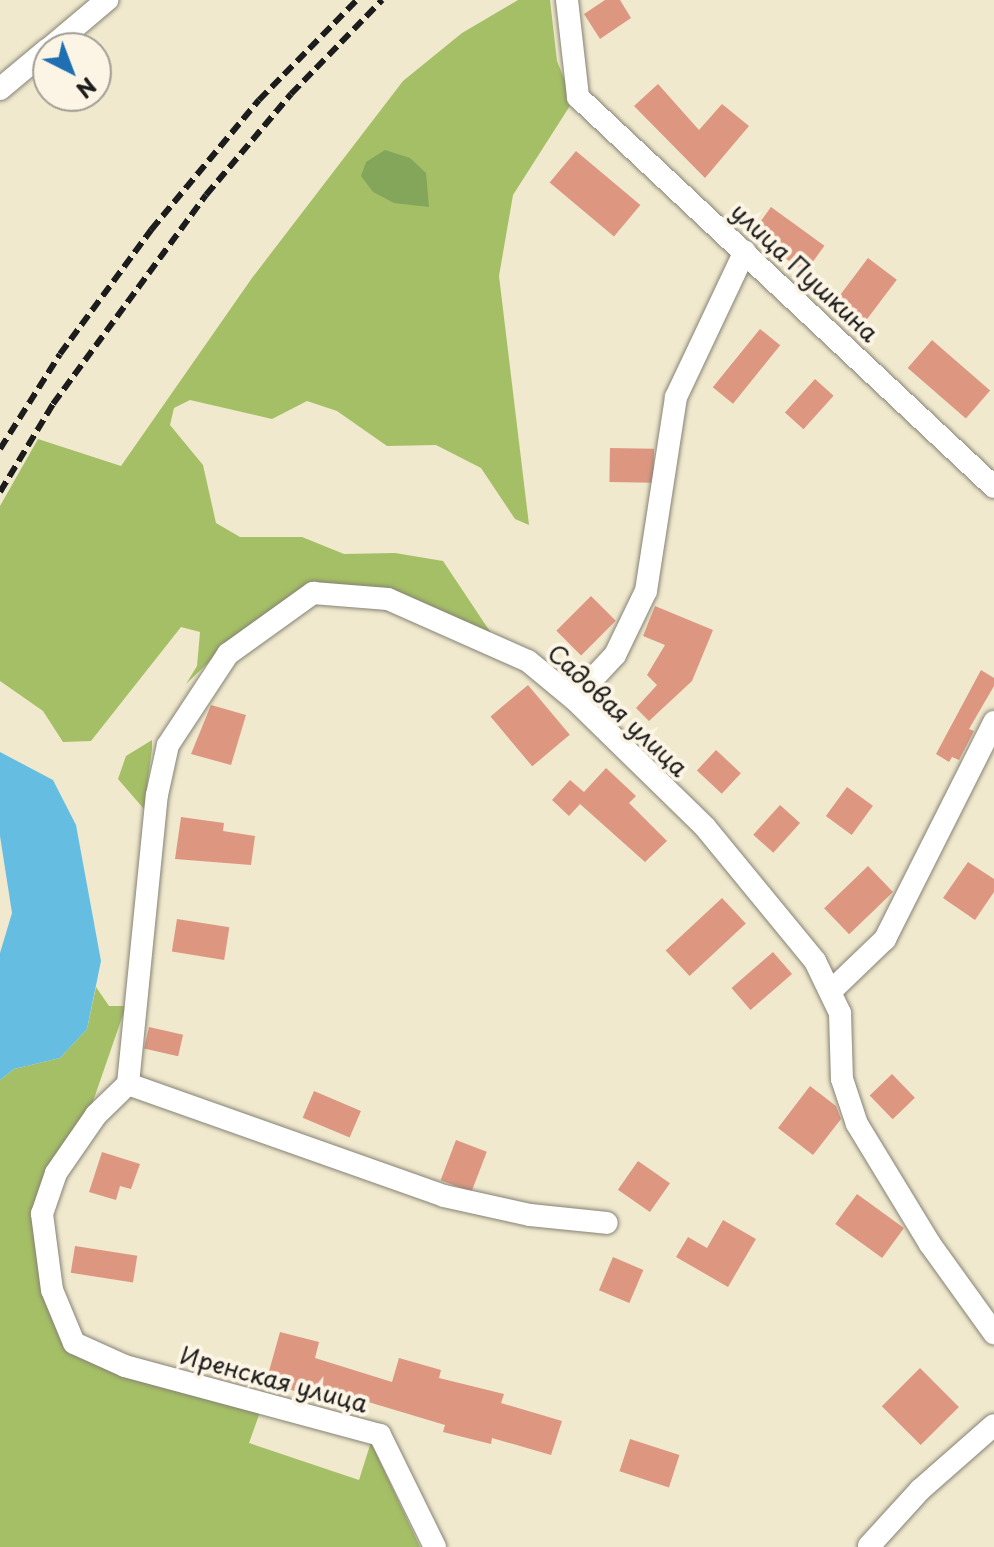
<!DOCTYPE html>
<html>
<head>
<meta charset="utf-8">
<style>
  body { margin:0 }
  #map { position:relative; width:994px; height:1547px; overflow:hidden; background:#f0e9ce; font-family:"Playpen Sans",sans-serif }
  div>[style] { position:absolute }
  .green>* { inset:0; background:#a5bf66 }
  .forest>* { inset:0; background:#84a65b }
  .water>* { inset:0; background:#65bee2 }
  .building>* { inset:0; background:#dd9781; transform-origin:0 0 }
  .roads { filter:drop-shadow(0 0 2px #868275) drop-shadow(0 0 2px #868275) }
  .minor>* { height:22px; margin:-11px; padding:0 11px; transform-origin:11px; border-radius:11px; background:#fff }
  .rail>* { height:6px; margin-top:-3px; transform-origin:0; background:repeating-linear-gradient(90deg,#1c1c1c 0 12px,transparent 0 18px) }
  span { translate:-50% -50%; white-space:nowrap; text-align:center; line-height:1.15; -webkit-text-stroke:8px #fcf5e5; paint-order:stroke }
  .street-label { font-size:24px; color:#1c1c1c }
  .north { position:absolute; left:32px; top:32px; width:80px; height:80px; box-sizing:border-box; background:#fcf5e5; border:2px solid #a29e95; border-radius:50%; rotate:138deg; font-size:22px; font-weight:700; line-height:32px; text-align:center; color:#1c1c1c }
  .north::after { content:''; display:block; margin:auto; width:28px; height:36px; background:#1f6fb2; clip-path:polygon(50% 0,100% 100%,50% 72%,0 100%) }
</style>
</head>
<body>
<div id="map">
  <div class="green">
    <div style="clip-path:polygon(518px 0,550px 0,557px 61px,573px 101px,513px 195px,499px 276px,529px 525px,515px 519px,481px 468px,436px 445px,387px 446px,337px 411px,307px 401px,272px 419px,190px 400px,174px 408px,170px 425px,203px 465px,216px 523px,240px 537px,302px 537px,344px 554px,395px 553px,443px 561px,491px 633px,316px 582px,236px 636px,186px 684px,197px 666px,200px 632px,181px 627px,91px 741px,63px 742px,43px 711px,0 681px,0 506px,38px 439px,121px 466px,252px 278px,403px 81px,462px 33px)"></div>
    <div style="clip-path:polygon(152px 740px,152px 749px,144px 809px,118px 779px,126px 756px)"></div>
    <div style="clip-path:polygon(96px 987px,109px 1006px,126px 1006px,89px 1113px,36px 1214px,70px 1347px,264px 1401px,249px 1443px,359px 1480px,371px 1442px,420px 1547px,0 1547px,0 1080px,14px 1069px,60px 1058px,87px 1029px)"></div>
  </div>
  <div class="forest">
    <div style="clip-path:polygon(385px 150px,410px 158px,426px 173px,429px 207px,394px 203px,373px 192px,361px 176px,366px 162px)"></div>
  </div>
  <div class="water">
    <div style="clip-path:polygon(0 752px,53px 780px,76px 825px,101px 961px,87px 1029px,60px 1058px,14px 1069px,0 1080px,0 953px,12px 913px,0 836px)"></div>
  </div>
  <div class="building">
    <div style="clip-path:polygon(605px 0,620px 0,631px 18px,600px 39px,584px 14px)"></div>
    <div style="clip-path:polygon(658px 84px,699px 130px,722px 104px,749px 126px,705px 178px,634px 106px)"></div>
    <div style="left:576px;top:151px;width:84px;height:41px;rotate:40deg"></div>
    <div style="left:771px;top:207px;width:66px;height:33px;rotate:36deg"></div>
    <div style="left:868px;top:258px;width:36px;height:54px;rotate:37deg"></div>
    <div style="left:760px;top:329px;width:26px;height:75px;rotate:39deg"></div>
    <div style="left:932px;top:340px;width:77px;height:37px;rotate:41deg"></div>
    <div style="left:815px;top:379px;width:25px;height:45px;rotate:42deg"></div>
    <div style="left:610px;top:448px;width:44px;height:34px;rotate:1deg"></div>
    <div style="left:591px;top:596px;width:35px;height:49px;rotate:45deg"></div>
    <div style="clip-path:polygon(655px 606px,713px 630px,692px 681px,649px 721px,636px 708px,657px 685px,647px 675px,665px 645px,643px 636px)"></div>
    <div style="clip-path:polygon(981px 670px,994px 678px,994px 686px,969px 729px,974px 731px,959px 760px,952px 757px,949px 762px,936px 754px)"></div>
    <div style="left:528px;top:685px;width:65px;height:49px;rotate:50deg"></div>
    <div style="clip-path:polygon(211px 705px,246px 715px,231px 765px,191px 754px)"></div>
    <div style="left:716px;top:750px;width:34px;height:28px;rotate:43deg"></div>
    <div style="clip-path:polygon(606px 768px,636px 796px,629px 803px,667px 841px,645px 862px,580px 804px,569px 816px,552px 800px,570px 780px,584px 792px)"></div>
    <div style="left:847px;top:787px;width:32px;height:36px;rotate:36deg"></div>
    <div style="left:780px;top:805px;width:27px;height:40px;rotate:42deg"></div>
    <div style="clip-path:polygon(181px 817px,224px 823px,223px 831px,255px 836px,251px 865px,175px 859px)"></div>
    <div style="clip-path:polygon(968px 862px,994px 879px,994px 892px,975px 920px,943px 898px)"></div>
    <div style="left:868px;top:866px;width:36px;height:61px;rotate:46deg"></div>
    <div style="left:722px;top:898px;width:35px;height:77px;rotate:47deg"></div>
    <div style="left:177px;top:919px;width:53px;height:33px;rotate:9deg"></div>
    <div style="left:773px;top:952px;width:29px;height:55px;rotate:49deg"></div>
    <div style="left:149px;top:1027px;width:35px;height:22px;rotate:13deg"></div>
    <div style="left:892px;top:1074px;width:33px;height:31px;rotate:46deg"></div>
    <div style="clip-path:polygon(810px 1086px,836px 1106px,841px 1119px,813px 1155px,778px 1128px)"></div>
    <div style="left:314px;top:1091px;width:51px;height:29px;rotate:23deg"></div>
    <div style="left:456px;top:1140px;width:33px;height:43px;rotate:21deg"></div>
    <div style="clip-path:polygon(102px 1152px,140px 1164px,131px 1189px,120px 1186px,116px 1200px,89px 1192px)"></div>
    <div style="left:638px;top:1161px;width:39px;height:35px;rotate:35deg"></div>
    <div style="left:857px;top:1194px;width:58px;height:37px;rotate:36deg"></div>
    <div style="clip-path:polygon(723px 1220px,756px 1239px,728px 1287px,676px 1257px,688px 1237px,707px 1248px)"></div>
    <div style="left:75px;top:1246px;width:63px;height:27px;rotate:9deg"></div>
    <div style="left:613px;top:1257px;width:33px;height:36px;rotate:23deg"></div>
    <div style="clip-path:polygon(280px 1332px,319px 1342px,315px 1358px,392px 1382px,399px 1358px,441px 1370px,439px 1378px,504px 1394px,501px 1403px,562px 1421px,551px 1455px,492px 1438px,491px 1444px,443px 1432px,445px 1425px,365px 1401px,361px 1412px,266px 1382px)"></div>
    <div style="left:920px;top:1368px;width:55px;height:54px;rotate:45deg"></div>
    <div style="left:630px;top:1439px;width:52px;height:34px;rotate:18deg"></div>
  </div>
  <div class="roads">
    <div class="minor">
      <div style="left:567px;top:0;width:98px;rotate:83.5deg"></div>
      <div style="left:578px;top:97px;width:570px;rotate:43.15deg"></div>
      <div style="left:50px;top:48px;width:75px;rotate:-40.1deg"></div>
      <div style="left:0;top:89px;width:62px;rotate:-39.8deg"></div>
      <div style="left:574px;top:699px;width:60px;rotate:-47deg"></div>
      <div style="left:615px;top:655px;width:71px;rotate:-64.2deg"></div>
      <div style="left:646px;top:591px;width:196px;rotate:-81.2deg"></div>
      <div style="left:676px;top:397px;width:161px;rotate:-64.7deg"></div>
      <div style="left:831px;top:991px;width:75px;rotate:-43.9deg"></div>
      <div style="left:885px;top:939px;width:243px;rotate:-63.3deg"></div>
      <div style="left:128px;top:1084px;width:335px;rotate:19.5deg"></div>
      <div style="left:444px;top:1196px;width:88px;rotate:12.5deg"></div>
      <div style="left:530px;top:1215px;width:77px;rotate:5.9deg"></div>
      <div style="left:869px;top:1546px;width:76px;rotate:-47.7deg"></div>
      <div style="left:920px;top:1490px;width:98px;rotate:-41.3deg"></div>
      <div style="left:435px;top:1547px;width:125px;rotate:-116.2deg"></div>
      <div style="left:380px;top:1435px;width:264px;rotate:-164.9deg"></div>
      <div style="left:125px;top:1366px;width:56px;rotate:-155.7deg"></div>
      <div style="left:74px;top:1343px;width:57px;rotate:-112.5deg"></div>
      <div style="left:52px;top:1290px;width:77px;rotate:-97.5deg"></div>
      <div style="left:42px;top:1214px;width:43px;rotate:-71.1deg"></div>
      <div style="left:56px;top:1173px;width:70px;rotate:-55.4deg"></div>
      <div style="left:96px;top:1115px;width:45px;rotate:-44.1deg"></div>
      <div style="left:128px;top:1084px;width:290px;rotate:-84.3deg"></div>
      <div style="left:157px;top:795px;width:51px;rotate:-77.6deg"></div>
      <div style="left:168px;top:745px;width:109px;rotate:-56.6deg"></div>
      <div style="left:228px;top:654px;width:105px;rotate:-35.7deg"></div>
      <div style="left:313px;top:593px;width:75px;rotate:4.6deg"></div>
      <div style="left:388px;top:599px;width:153px;rotate:23.9deg"></div>
      <div style="left:528px;top:661px;width:60px;rotate:39.6deg"></div>
      <div style="left:574px;top:699px;width:183px;rotate:44.3deg"></div>
      <div style="left:705px;top:827px;width:173px;rotate:50.6deg"></div>
      <div style="left:815px;top:961px;width:58px;rotate:64.3deg"></div>
      <div style="left:840px;top:1013px;width:66px;rotate:88.3deg"></div>
      <div style="left:842px;top:1079px;width:47px;rotate:71.6deg"></div>
      <div style="left:857px;top:1124px;width:140px;rotate:58.7deg"></div>
      <div style="left:930px;top:1244px;width:110px;rotate:54.3deg"></div>
    </div>
  </div>
  <div class="rail">
    <div style="left:0;top:449px;width:112px;rotate:-57.7deg"></div>
    <div style="left:60px;top:354px;width:154px;rotate:-53.7deg"></div>
    <div style="left:151px;top:230px;width:169px;rotate:-50.3deg"></div>
    <div style="left:259px;top:100px;width:140px;rotate:-45.6deg"></div>
    <div style="left:0;top:492px;width:103px;rotate:-58.9deg"></div>
    <div style="left:53px;top:404px;width:259px;rotate:-53.8deg"></div>
    <div style="left:206px;top:195px;width:132px;rotate:-49.9deg"></div>
    <div style="left:291px;top:94px;width:131px;rotate:-45.9deg"></div>
  </div>
  <div class="street-label">
    <span style="left:805px;top:272px;rotate:43deg">улица Пушкина</span>
    <span style="left:618px;top:710px;rotate:43deg">Садовая улица</span>
    <span style="left:274px;top:1379px;rotate:15deg">Иренская улица</span>
  </div>
  <div class="north">N</div>
</div>
</body>
</html>
